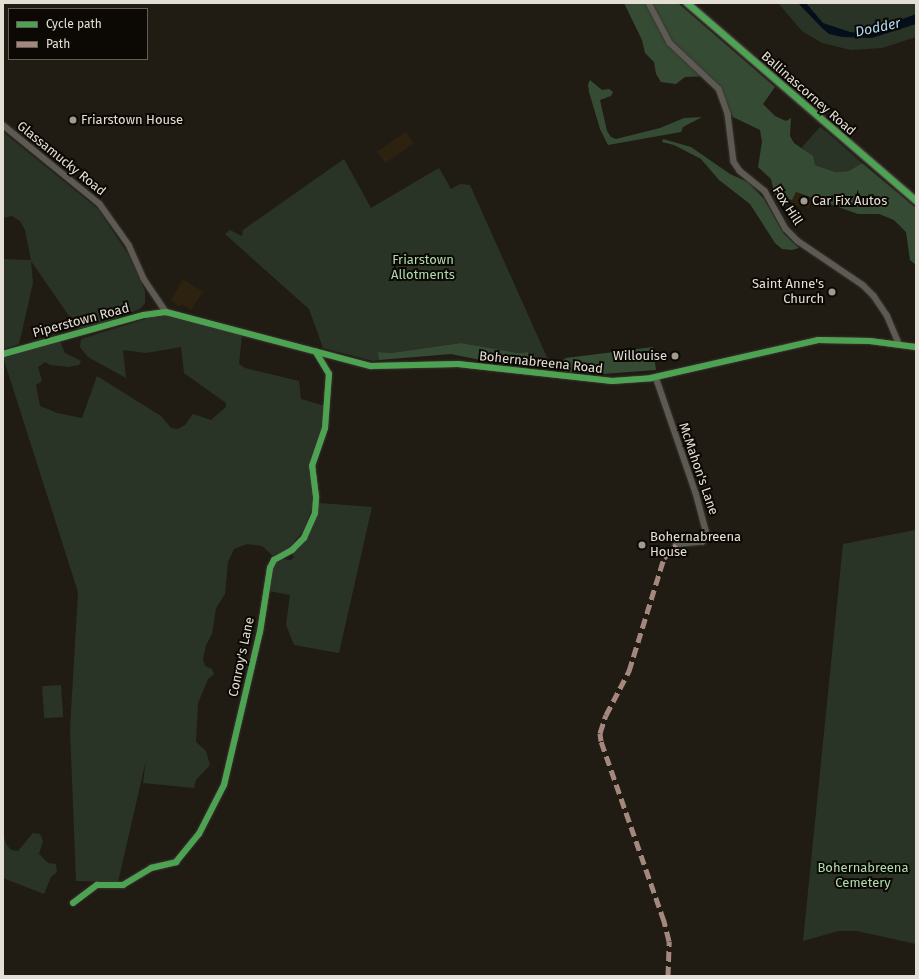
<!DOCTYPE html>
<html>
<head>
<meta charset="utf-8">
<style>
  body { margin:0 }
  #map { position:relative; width:919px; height:979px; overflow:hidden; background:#201c14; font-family:"Fira Sans",sans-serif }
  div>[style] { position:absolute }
  .built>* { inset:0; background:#2c220f; transform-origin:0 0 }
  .green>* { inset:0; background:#293427; transform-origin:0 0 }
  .forest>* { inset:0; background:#364b34 }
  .water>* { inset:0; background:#030f1a }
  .roads { filter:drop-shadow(0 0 1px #393530) drop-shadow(0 0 1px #393530) }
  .minor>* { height:5.5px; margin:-2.75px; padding:0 2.75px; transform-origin:2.75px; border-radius:2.75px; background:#5d5a54 }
  .secondary>* { height:8px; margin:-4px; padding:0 4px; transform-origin:4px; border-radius:4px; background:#5c5854 }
  .quiet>* { height:5px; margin-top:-2.5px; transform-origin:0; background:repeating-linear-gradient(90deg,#a5887d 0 10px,transparent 0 15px) }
  .cycleway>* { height:6px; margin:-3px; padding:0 3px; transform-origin:3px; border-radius:3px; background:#4ca352 }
  .dots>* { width:11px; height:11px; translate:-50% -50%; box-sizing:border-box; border:2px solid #0c0804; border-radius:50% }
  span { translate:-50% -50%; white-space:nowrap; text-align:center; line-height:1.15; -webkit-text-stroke:4px #0c0804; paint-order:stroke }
  .street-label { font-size:13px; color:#e4dfd5 }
  .poi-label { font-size:13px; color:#e4dfd5 }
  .left { translate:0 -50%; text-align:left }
  .right { translate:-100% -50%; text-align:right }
  .park-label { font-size:13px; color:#aeddae }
  .water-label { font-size:14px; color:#abdaf9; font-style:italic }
  .frame { position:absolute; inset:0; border:4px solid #e4dfd5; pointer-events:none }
  .legend { position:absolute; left:8px; top:8px; width:140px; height:52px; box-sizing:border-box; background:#0c0804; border:1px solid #625e58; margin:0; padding:5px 7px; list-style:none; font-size:12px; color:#e4dfd5 }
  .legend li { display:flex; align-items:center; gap:8px; height:20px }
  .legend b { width:20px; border:1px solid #625e58 }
</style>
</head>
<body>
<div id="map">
  <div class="built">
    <div style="left:406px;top:132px;width:14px;height:35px;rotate:56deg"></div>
    <div style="clip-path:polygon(773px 184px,812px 199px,809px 208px,778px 201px)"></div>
    <div style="clip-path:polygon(183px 279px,203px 292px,191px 310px,182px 304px,179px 307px,171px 300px)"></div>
  </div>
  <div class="green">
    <div style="clip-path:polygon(778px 3px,916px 3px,916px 37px,882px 48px,851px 50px,822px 43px,802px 31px)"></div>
    <div style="clip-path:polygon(820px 127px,827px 132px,862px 163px,849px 171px,835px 172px,815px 165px,802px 147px)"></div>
    <div style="clip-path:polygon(3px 132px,98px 209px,128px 254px,145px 291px,145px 303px,140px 309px,96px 326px,78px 329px,31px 261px,33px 283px,19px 344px,4px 349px,3px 259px,31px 260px,25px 230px,20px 221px,12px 216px,3px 218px)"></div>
    <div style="clip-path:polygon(344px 159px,371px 208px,439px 168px,451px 189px,460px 184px,470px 185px,550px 364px,531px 365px,528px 352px,518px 353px,461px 343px,391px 353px,379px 352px,379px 360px,373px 361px,323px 348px,309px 309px,225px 234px,230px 230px,242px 236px,243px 230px)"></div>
    <div style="clip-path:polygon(167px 316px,242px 335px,239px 364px,245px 368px,299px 381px,301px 399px,325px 406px,322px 432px,310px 462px,313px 506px,303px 531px,288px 549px,273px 556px,262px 546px,247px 544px,234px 549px,228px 562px,225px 594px,216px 608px,212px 634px,206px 645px,203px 659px,205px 666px,212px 669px,214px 674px,208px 679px,198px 703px,196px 742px,206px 751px,210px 765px,196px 780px,194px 788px,143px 783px,146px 760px,118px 882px,76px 881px,70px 729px,78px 592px,3px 357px,60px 341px,65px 353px,81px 361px,79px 365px,68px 367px,50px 365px,45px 362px,38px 367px,42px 381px,36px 385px,40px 406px,57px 413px,82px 418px,97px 376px,161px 416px,171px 428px,178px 429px,185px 425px,193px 414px,211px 420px,226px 407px,226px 403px,184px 373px,181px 347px,146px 353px,123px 350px,126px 378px,88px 357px,80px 347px,81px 339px,152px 317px)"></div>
    <div style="clip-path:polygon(319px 503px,372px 507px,339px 653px,294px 645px,286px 625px,290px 595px,269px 591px,270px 574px,275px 564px,282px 559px,291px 560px,294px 557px,292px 554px,307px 536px,318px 514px)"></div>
    <div style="clip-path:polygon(915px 530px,916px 944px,857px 931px,838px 931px,803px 941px,843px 544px)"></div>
    <div style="left:61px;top:685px;width:32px;height:19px;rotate:86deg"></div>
    <div style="clip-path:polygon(3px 832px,6px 844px,11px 850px,18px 851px,33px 833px,40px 834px,43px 841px,39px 854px,48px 863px,56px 864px,57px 872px,51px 877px,44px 894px,3px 878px)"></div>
  </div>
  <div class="forest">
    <div style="clip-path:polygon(624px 3px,678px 3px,775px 87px,763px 104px,775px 116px,786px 121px,791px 118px,790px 136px,794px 143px,813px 156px,815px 165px,835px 172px,849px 171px,862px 163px,916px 208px,916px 265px,910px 260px,906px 232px,894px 220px,879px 214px,858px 214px,796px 192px,792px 200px,775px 196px,771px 179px,758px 167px,762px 142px,760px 130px,733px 117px,724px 96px,709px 76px,685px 77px,676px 84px,661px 82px,656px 74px,654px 62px,645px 53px,642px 40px)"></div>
    <div style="clip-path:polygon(590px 80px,602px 90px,609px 89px,613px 92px,611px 96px,600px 100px,607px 131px,611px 137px,616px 139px,660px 128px,684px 118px,702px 117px,683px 127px,681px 132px,608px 145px,600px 129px,589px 92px,588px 84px)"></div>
    <div style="clip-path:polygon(663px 139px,691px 147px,730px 174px,748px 182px,764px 199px,784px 234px,799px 248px,792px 250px,782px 249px,775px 243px,750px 204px,719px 180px,701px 159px,674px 145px,662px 142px)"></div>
    <div style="clip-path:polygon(461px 343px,518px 353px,528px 352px,531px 365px,515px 367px,451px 354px,379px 360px,378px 352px,391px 353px)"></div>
    <div style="clip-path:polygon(653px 347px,656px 370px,602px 374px,565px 372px,558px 364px,566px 358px)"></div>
  </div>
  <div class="water">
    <div style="clip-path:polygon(798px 3px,806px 3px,823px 23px,850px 32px,860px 33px,869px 27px,889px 24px,916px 14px,916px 24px,872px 38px,842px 37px,829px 34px,822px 28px)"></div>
  </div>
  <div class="roads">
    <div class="minor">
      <div style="left:649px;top:3px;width:45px;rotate:62.3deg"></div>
      <div style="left:670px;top:43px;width:67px;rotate:43.2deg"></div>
      <div style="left:719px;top:89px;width:27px;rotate:70deg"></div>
      <div style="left:728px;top:114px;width:48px;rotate:82.9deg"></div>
      <div style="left:734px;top:162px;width:11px;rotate:56deg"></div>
      <div style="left:740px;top:171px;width:32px;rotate:39deg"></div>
      <div style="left:765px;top:191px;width:43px;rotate:61.1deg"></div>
      <div style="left:786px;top:229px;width:17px;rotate:45deg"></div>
      <div style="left:798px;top:241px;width:78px;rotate:34.1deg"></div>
      <div style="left:863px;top:285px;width:16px;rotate:45deg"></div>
      <div style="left:874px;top:296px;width:23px;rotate:56deg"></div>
      <div style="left:887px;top:315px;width:30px;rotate:67deg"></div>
      <div style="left:3px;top:125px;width:125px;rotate:39.2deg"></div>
      <div style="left:100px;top:204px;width:50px;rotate:54.7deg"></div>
      <div style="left:129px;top:245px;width:37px;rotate:66deg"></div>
      <div style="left:144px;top:279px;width:40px;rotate:56deg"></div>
      <div style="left:3px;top:354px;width:146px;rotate:-15.5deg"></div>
      <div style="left:144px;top:315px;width:22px;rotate:-8deg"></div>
      <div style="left:166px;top:312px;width:212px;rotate:14.8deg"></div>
      <div style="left:371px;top:366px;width:87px;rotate:-1.3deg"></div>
      <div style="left:458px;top:364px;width:155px;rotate:6.3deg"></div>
      <div style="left:612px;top:381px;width:39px;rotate:-4deg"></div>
      <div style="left:651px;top:378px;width:171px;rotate:-12.8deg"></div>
      <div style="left:818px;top:340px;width:52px;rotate:1.1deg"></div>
      <div style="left:870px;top:341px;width:46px;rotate:7.4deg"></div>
      <div style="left:656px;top:377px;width:123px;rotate:71deg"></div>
      <div style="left:696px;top:493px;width:39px;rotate:75deg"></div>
      <div style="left:706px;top:531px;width:7px;rotate:90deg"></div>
      <div style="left:706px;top:538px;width:5px;rotate:127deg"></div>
      <div style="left:703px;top:542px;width:27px;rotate:174deg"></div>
      <div style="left:73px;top:903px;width:30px;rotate:-37deg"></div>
      <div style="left:97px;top:885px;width:26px"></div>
      <div style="left:123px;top:885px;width:33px;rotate:-31deg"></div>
      <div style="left:151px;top:868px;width:26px;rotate:-13deg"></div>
      <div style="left:176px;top:862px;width:36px;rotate:-51deg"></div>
      <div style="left:199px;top:834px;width:55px;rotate:-63deg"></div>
      <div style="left:224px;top:785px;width:157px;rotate:-76.8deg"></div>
      <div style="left:260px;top:632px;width:65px;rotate:-81.1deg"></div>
      <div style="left:270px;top:568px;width:9px;rotate:-63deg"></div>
      <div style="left:274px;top:560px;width:21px;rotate:-29deg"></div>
      <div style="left:292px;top:550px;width:17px;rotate:-45deg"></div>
      <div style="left:304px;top:538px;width:27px;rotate:-66deg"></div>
      <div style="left:315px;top:513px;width:16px;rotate:-86deg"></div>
      <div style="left:316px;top:497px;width:31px;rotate:-97deg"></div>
      <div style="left:312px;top:466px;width:40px;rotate:-71.1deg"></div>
      <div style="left:325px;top:428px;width:54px;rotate:-85.8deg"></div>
      <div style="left:329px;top:374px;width:26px;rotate:-121deg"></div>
    </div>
    <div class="secondary">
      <div style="left:687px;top:3px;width:303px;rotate:40.8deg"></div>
    </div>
  </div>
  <div class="quiet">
    <div style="left:668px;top:976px;width:35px;rotate:-88deg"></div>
    <div style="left:669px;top:941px;width:21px;rotate:-104deg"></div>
    <div style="left:664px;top:921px;width:191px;rotate:-109.3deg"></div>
    <div style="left:601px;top:741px;width:8px;rotate:-97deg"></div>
    <div style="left:600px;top:733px;width:19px;rotate:-72deg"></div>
    <div style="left:606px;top:715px;width:50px;rotate:-62.4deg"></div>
    <div style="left:629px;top:671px;width:118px;rotate:-72.8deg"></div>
    <div style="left:664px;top:558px;width:18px;rotate:-47deg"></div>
  </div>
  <div class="cycleway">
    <div style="left:687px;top:3px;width:303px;rotate:40.8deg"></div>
    <div style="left:3px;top:354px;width:146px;rotate:-15.5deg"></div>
    <div style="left:144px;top:315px;width:22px;rotate:-8deg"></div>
    <div style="left:166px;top:312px;width:212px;rotate:14.8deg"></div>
    <div style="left:371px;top:366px;width:87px;rotate:-1.3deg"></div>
    <div style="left:458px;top:364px;width:155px;rotate:6.3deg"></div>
    <div style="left:612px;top:381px;width:39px;rotate:-4deg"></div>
    <div style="left:651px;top:378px;width:171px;rotate:-12.8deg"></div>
    <div style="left:818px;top:340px;width:52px;rotate:1.1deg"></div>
    <div style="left:870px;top:341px;width:46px;rotate:7.4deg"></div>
    <div style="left:73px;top:903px;width:30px;rotate:-37deg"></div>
    <div style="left:97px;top:885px;width:26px"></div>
    <div style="left:123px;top:885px;width:33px;rotate:-31deg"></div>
    <div style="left:151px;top:868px;width:26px;rotate:-13deg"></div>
    <div style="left:176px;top:862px;width:36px;rotate:-51deg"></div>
    <div style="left:199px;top:834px;width:55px;rotate:-63deg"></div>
    <div style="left:224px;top:785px;width:157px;rotate:-76.8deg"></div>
    <div style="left:260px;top:632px;width:65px;rotate:-81.1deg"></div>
    <div style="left:270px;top:568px;width:9px;rotate:-63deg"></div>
    <div style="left:274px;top:560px;width:21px;rotate:-29deg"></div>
    <div style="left:292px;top:550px;width:17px;rotate:-45deg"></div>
    <div style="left:304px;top:538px;width:27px;rotate:-66deg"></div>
    <div style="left:315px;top:513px;width:16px;rotate:-86deg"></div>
    <div style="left:316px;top:497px;width:31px;rotate:-97deg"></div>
    <div style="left:312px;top:466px;width:40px;rotate:-71.1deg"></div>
    <div style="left:325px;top:428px;width:54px;rotate:-85.8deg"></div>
    <div style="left:329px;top:374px;width:26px;rotate:-121deg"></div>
  </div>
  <div class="dots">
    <div style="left:73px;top:120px;background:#9f9b91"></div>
    <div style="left:804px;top:201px;background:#9f9b91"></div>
    <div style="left:832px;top:292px;background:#9f9b91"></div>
    <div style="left:675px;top:356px;background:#9f9b91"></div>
    <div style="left:642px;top:545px;background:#9f9b91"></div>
  </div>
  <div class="street-label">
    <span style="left:808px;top:94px;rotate:41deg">Ballinascorney Road</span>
    <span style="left:61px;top:159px;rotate:39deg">Glassamucky Road</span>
    <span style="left:787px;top:206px;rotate:57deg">Fox Hill</span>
    <span style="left:81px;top:321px;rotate:-15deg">Piperstown Road</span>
    <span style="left:541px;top:363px;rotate:6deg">Bohernabreena Road</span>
    <span style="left:698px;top:469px;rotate:71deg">McMahon's Lane</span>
    <span style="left:242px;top:657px;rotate:-78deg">Conroy's Lane</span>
  </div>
  <div class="poi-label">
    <span class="left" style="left:81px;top:120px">Friarstown House</span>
    <span class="left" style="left:812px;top:201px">Car Fix Autos</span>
    <span class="right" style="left:824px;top:292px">Saint Anne's<br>Church</span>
    <span class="right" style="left:667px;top:356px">Willouise</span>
    <span class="left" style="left:650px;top:545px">Bohernabreena<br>House</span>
  </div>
  <div class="park-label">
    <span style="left:423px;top:268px">Friarstown<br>Allotments</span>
    <span style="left:863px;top:876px">Bohernabreena<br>Cemetery</span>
  </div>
  <div class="water-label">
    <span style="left:878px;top:28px;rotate:-12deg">Dodder</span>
  </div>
  <div class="frame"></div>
  <ul class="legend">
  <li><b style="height:5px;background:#4ca352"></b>Cycle path</li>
  <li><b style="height:5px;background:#a5887d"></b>Path</li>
  </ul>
</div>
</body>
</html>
